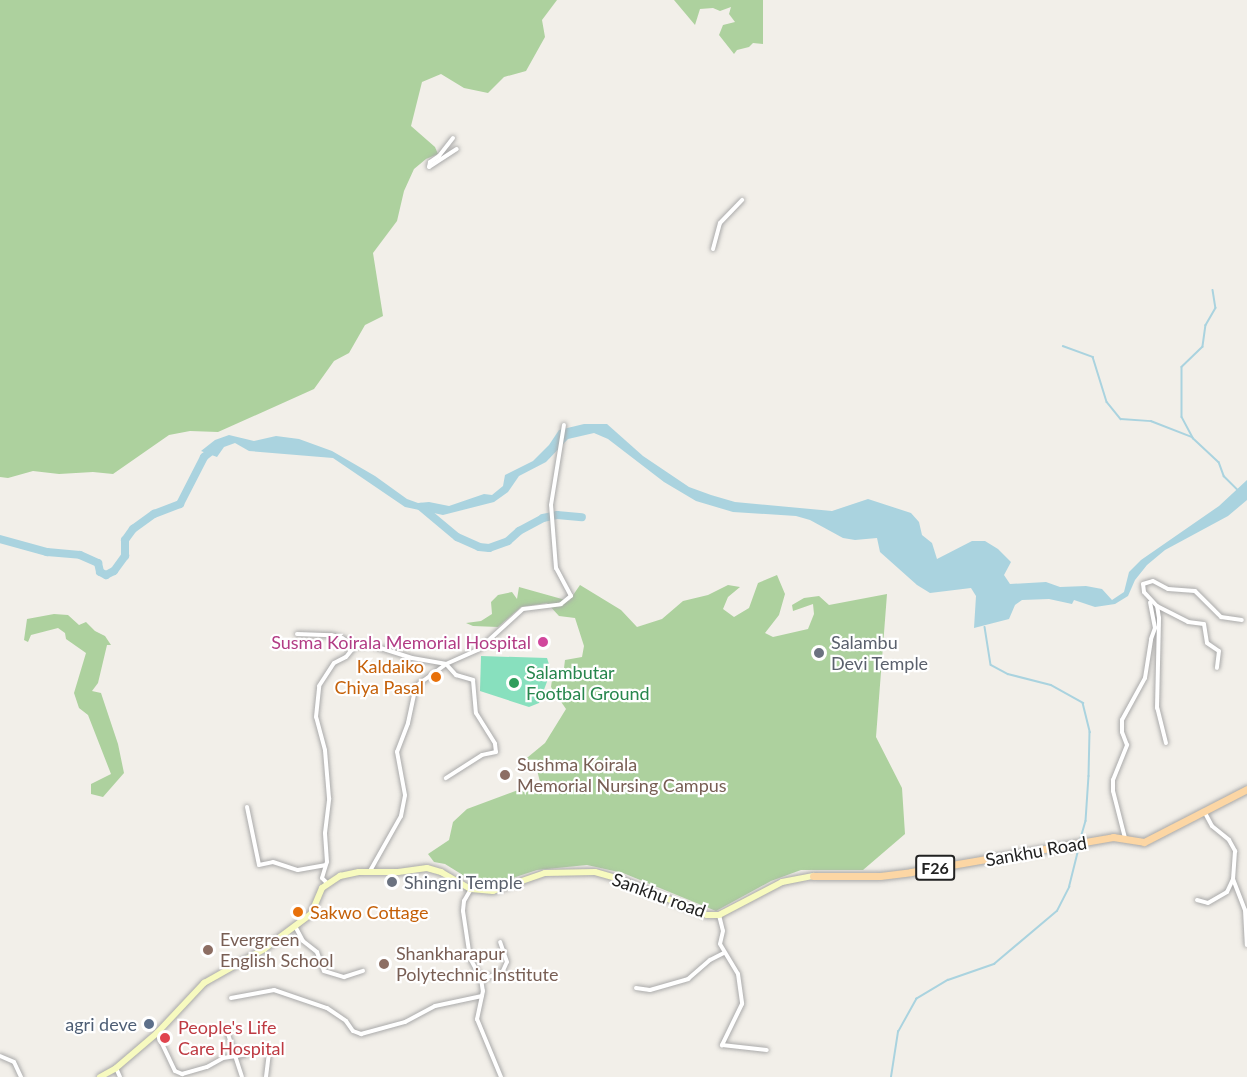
<!DOCTYPE html>
<html>
<head>
<meta charset="utf-8">
<style>
  body { margin:0 }
  #map { position:relative; width:1247px; height:1077px; overflow:hidden; background:#f2efe9; font-family:Lato,sans-serif }
  div>[style] { position:absolute }
  .forest>* { inset:0; background:#add19e }
  .pitch>* { inset:0; background:#88e0be }
  .water>* { inset:0; background:#aad3df }
  .stream>* { height:1.5px; margin:-0.75px; padding:0 0.75px; transform-origin:0.75px; border-radius:0.75px; background:#aad3df }
  .river>* { height:8px; margin:-4px; padding:0 4px; transform-origin:4px; border-radius:4px; background:#aad3df }
  .roads { filter:drop-shadow(0 0 2px #a9a9a9) drop-shadow(0 0 2px #a9a9a9) }
  .minor>* { height:4px; margin:-2px; padding:0 2px; transform-origin:2px; border-radius:2px; background:#fff }
  .secondary>* { height:6px; margin:-3px; padding:0 3px; transform-origin:3px; border-radius:3px; background:#f7fabf }
  .primary>* { height:7px; margin:-3.5px; padding:0 3.5px; transform-origin:3.5px; border-radius:3.5px; background:#fcd6a4 }
  .dots>* { width:16px; height:16px; translate:-50% -50%; box-sizing:border-box; border:3px solid #fff; border-radius:50% }
  span { translate:-50% -50%; white-space:nowrap; text-align:center; line-height:1.15; -webkit-text-stroke:4.5px #fff; paint-order:stroke }
  .shield-label span { padding:2px 4px; background:#fff; border:2px solid; border-radius:4px; -webkit-text-stroke-width:0 }
  .shield-label { font-size:16px; color:#222; font-weight:700 }
  .hotel-label { font-size:18px; color:#b23c85 }
  .right { translate:-100% -50%; text-align:right }
  .worship-label { font-size:18px; color:#5b616d }
  .left { translate:0 -50%; text-align:left }
  .food-label { font-size:18px; color:#c56008 }
  .leisure-label { font-size:18px; color:#27864d }
  .education-label { font-size:18px; color:#785e54 }
  .street-label { font-size:18px; color:#222 }
  .service-label { font-size:18px; color:#4e5e75 }
  .health-label { font-size:18px; color:#be3a42 }
</style>
</head>
<body>
<div id="map">
  <div class="forest">
    <div style="clip-path:polygon(0 0,557px 0,542px 20px,545px 37px,526px 71px,504px 77px,488px 93px,464px 88px,441px 74px,422px 82px,411px 126px,435px 147px,438px 154px,426px 159px,414px 169px,404px 191px,397px 221px,373px 253px,383px 316px,365px 325px,349px 353px,334px 361px,314px 389px,218px 432px,190px 431px,169px 435px,113px 474px,93px 472px,59px 474px,33px 471px,8px 478px,0 477px)"></div>
    <div style="clip-path:polygon(674px 0,763px 0,763px 44px,753px 43px,749px 47px,737px 50px,734px 54px,719px 35px,723px 25px,735px 22px,729px 14px,731px 7px,720px 11px,713px 8px,700px 9px,695px 25px)"></div>
    <div style="clip-path:polygon(777px 575px,785px 594px,779px 615px,765px 633px,773px 637px,808px 629px,814px 614px,813px 604px,793px 611px,792px 605px,804px 598px,819px 596px,829px 605px,887px 594px,876px 737px,902px 788px,905px 834px,863px 870px,801px 870px,771px 881px,716px 911px,623px 873px,587px 865px,537px 870px,497px 883px,482px 884px,474px 882px,445px 864px,434px 862px,428px 854px,449px 840px,453px 822px,467px 809px,540px 782px,535px 762px,522px 762px,545px 743px,566px 709px,551px 687px,553px 673px,564px 668px,565px 660px,582px 657px,584px 646px,575px 618px,559px 616px,547px 603px,521px 607px,498px 627px,473px 626px,466px 623px,481px 621px,492px 614px,491px 602px,498px 595px,512px 592px,517px 599px,519px 587px,569px 601px,580px 585px,621px 610px,637px 627px,662px 619px,683px 601px,708px 595px,728px 585px,740px 587px,728px 597px,723px 609px,734px 617px,749px 608px,758px 583px)"></div>
    <div style="clip-path:polygon(54px 614px,68px 615px,79px 625px,86px 622px,95px 631px,105px 636px,111px 645px,107px 645px,98px 683px,92px 691px,101px 693px,118px 744px,124px 773px,103px 797px,91px 794px,91px 784px,111px 774px,88px 715px,79px 708px,74px 693px,86px 653px,66px 639px,65px 633px,58px 628px,31px 635px,28px 642px,24px 640px,27px 619px)"></div>
  </div>
  <div class="pitch">
    <div style="clip-path:polygon(481px 656px,547px 658px,551px 671px,539px 703px,529px 707px,480px 691px)"></div>
  </div>
  <div class="water">
    <div style="clip-path:polygon(584px 424px,607px 424px,643px 456px,689px 487px,711px 495px,735px 502px,832px 511px,868px 499px,911px 513px,919px 522px,922px 535px,932px 543px,937px 559px,972px 541px,985px 541px,998px 549px,1011px 562px,1004px 575px,1010px 584px,1046px 582px,1060px 587px,1086px 586px,1102px 589px,1112px 600px,1124px 592px,1129px 572px,1141px 560px,1219px 506px,1247px 480px,1247px 500px,1228px 516px,1165px 550px,1147px 565px,1135px 580px,1128px 596px,1115px 604px,1095px 607px,1074px 600px,1072px 604px,1049px 599px,1022px 600px,1015px 605px,1009px 619px,974px 628px,976px 596px,971px 588px,930px 593px,917px 585px,880px 552px,877px 538px,855px 540px,843px 538px,810px 520px,796px 516px,733px 512px,696px 501px,664px 482px,608px 439px,594px 433px,568px 439px,546px 462px,519px 476px,508px 492px,494px 502px,443px 515px,405px 507px,333px 458px,249px 451px,235px 443px,224px 447px,217px 457px,201px 451px,215px 440px,229px 435px,254px 441px,276px 436px,299px 439px,332px 451px,375px 476px,407px 499px,418px 503px,429px 502px,449px 506px,484px 494px,492px 495px,503px 486px,505px 475px,533px 461px,549px 445px,559px 430px)"></div>
  </div>
  <div class="stream">
    <div style="left:1213px;top:290px;width:18px;rotate:81deg"></div>
    <div style="left:1216px;top:308px;width:20px;rotate:120deg"></div>
    <div style="left:1206px;top:325px;width:22px;rotate:98deg"></div>
    <div style="left:1203px;top:347px;width:29px;rotate:136deg"></div>
    <div style="left:1182px;top:367px;width:50px;rotate:90deg"></div>
    <div style="left:1182px;top:417px;width:24px;rotate:62deg"></div>
    <div style="left:1193px;top:438px;width:35px;rotate:43deg"></div>
    <div style="left:1219px;top:462px;width:15px;rotate:70deg"></div>
    <div style="left:1224px;top:476px;width:21px;rotate:45deg"></div>
    <div style="left:1063px;top:346px;width:32px;rotate:20deg"></div>
    <div style="left:1093px;top:357px;width:47px;rotate:72.7deg"></div>
    <div style="left:1107px;top:402px;width:22px;rotate:51deg"></div>
    <div style="left:1121px;top:419px;width:30px;rotate:4deg"></div>
    <div style="left:1151px;top:421px;width:44px;rotate:21.3deg"></div>
    <div style="left:985px;top:627px;width:38px;rotate:81deg"></div>
    <div style="left:991px;top:665px;width:19px;rotate:28deg"></div>
    <div style="left:1008px;top:674px;width:44px;rotate:14.3deg"></div>
    <div style="left:1051px;top:685px;width:37px;rotate:29deg"></div>
    <div style="left:1083px;top:703px;width:30px;rotate:76deg"></div>
    <div style="left:1090px;top:732px;width:44px;rotate:91.3deg"></div>
    <div style="left:1089px;top:776px;width:45px;rotate:93.8deg"></div>
    <div style="left:1086px;top:821px;width:19px;rotate:106deg"></div>
    <div style="left:891px;top:1077px;width:46px;rotate:-81.2deg"></div>
    <div style="left:898px;top:1032px;width:38px;rotate:-61deg"></div>
    <div style="left:916px;top:999px;width:37px;rotate:-31deg"></div>
    <div style="left:948px;top:980px;width:49px;rotate:-19.2deg"></div>
    <div style="left:994px;top:964px;width:82px;rotate:-40.1deg"></div>
    <div style="left:1057px;top:911px;width:27px;rotate:-63deg"></div>
    <div style="left:1069px;top:887px;width:41px;rotate:-76deg"></div>
  </div>
  <div class="river">
    <div style="left:421px;top:507px;width:47px;rotate:39.8deg"></div>
    <div style="left:457px;top:537px;width:24px;rotate:24deg"></div>
    <div style="left:479px;top:547px;width:10px;rotate:6deg"></div>
    <div style="left:489px;top:548px;width:20px;rotate:-20deg"></div>
    <div style="left:508px;top:541px;width:15px;rotate:-42deg"></div>
    <div style="left:519px;top:531px;width:27px;rotate:-28deg"></div>
    <div style="left:543px;top:518px;width:14px;rotate:-12deg"></div>
    <div style="left:557px;top:515px;width:25px;rotate:5deg"></div>
    <div style="left:0;top:539px;width:49px;rotate:15.5deg"></div>
    <div style="left:47px;top:552px;width:33px;rotate:5deg"></div>
    <div style="left:80px;top:555px;width:20px;rotate:24deg"></div>
    <div style="left:98px;top:563px;width:9px;rotate:77deg"></div>
    <div style="left:100px;top:572px;width:7px;rotate:27deg"></div>
    <div style="left:106px;top:575px;width:9px;rotate:-27deg"></div>
    <div style="left:114px;top:571px;width:19px;rotate:-54deg"></div>
    <div style="left:125px;top:556px;width:16px;rotate:-90deg"></div>
    <div style="left:125px;top:540px;width:14px;rotate:-54deg"></div>
    <div style="left:133px;top:529px;width:26px;rotate:-36deg"></div>
    <div style="left:154px;top:514px;width:28px;rotate:-21deg"></div>
    <div style="left:180px;top:504px;width:53px;rotate:-62.9deg"></div>
    <div style="left:204px;top:457px;width:13px;rotate:-39deg"></div>
  </div>
  <div class="roads">
    <div class="minor">
      <div style="left:453px;top:138px;width:23px;rotate:128deg"></div>
      <div style="left:439px;top:156px;width:11px;rotate:146deg"></div>
      <div style="left:430px;top:162px;width:5px;rotate:101deg"></div>
      <div style="left:429px;top:167px;width:33px;rotate:-33deg"></div>
      <div style="left:713px;top:249px;width:27px;rotate:-75deg"></div>
      <div style="left:720px;top:223px;width:32px;rotate:-46deg"></div>
      <div style="left:1157px;top:606px;width:35px;rotate:27deg"></div>
      <div style="left:1188px;top:622px;width:16px;rotate:7deg"></div>
      <div style="left:1204px;top:624px;width:19px;rotate:81deg"></div>
      <div style="left:1207px;top:643px;width:14px;rotate:34deg"></div>
      <div style="left:1219px;top:651px;width:17px;rotate:97deg"></div>
      <div style="left:297px;top:634px;width:34px;rotate:2deg"></div>
      <div style="left:331px;top:635px;width:11px;rotate:15deg"></div>
      <div style="left:342px;top:638px;width:15px;rotate:32deg"></div>
      <div style="left:1166px;top:743px;width:36px;rotate:-104deg"></div>
      <div style="left:1157px;top:708px;width:90px;rotate:-88.7deg"></div>
      <div style="left:1159px;top:618px;width:12px;rotate:-99deg"></div>
      <div style="left:1157px;top:606px;width:19px;rotate:-133deg"></div>
      <div style="left:1144px;top:592px;width:8px;rotate:-97deg"></div>
      <div style="left:1143px;top:584px;width:10px;rotate:-17deg"></div>
      <div style="left:1153px;top:581px;width:17px;rotate:28deg"></div>
      <div style="left:1168px;top:589px;width:27px;rotate:4deg"></div>
      <div style="left:1195px;top:591px;width:37px;rotate:45deg"></div>
      <div style="left:1221px;top:617px;width:21px;rotate:8deg"></div>
      <div style="left:247px;top:807px;width:59px;rotate:78.3deg"></div>
      <div style="left:259px;top:865px;width:14px;rotate:-12deg"></div>
      <div style="left:273px;top:862px;width:26px;rotate:18deg"></div>
      <div style="left:298px;top:870px;width:27px;rotate:-10deg"></div>
      <div style="left:1204px;top:811px;width:17px;rotate:62deg"></div>
      <div style="left:1212px;top:826px;width:22px;rotate:39deg"></div>
      <div style="left:1229px;top:840px;width:13px;rotate:61deg"></div>
      <div style="left:1235px;top:851px;width:28px;rotate:94deg"></div>
      <div style="left:1233px;top:879px;width:33px;rotate:69deg"></div>
      <div style="left:1245px;top:910px;width:35px;rotate:87deg"></div>
      <div style="left:1125px;top:838px;width:49px;rotate:-104.3deg"></div>
      <div style="left:1113px;top:791px;width:11px;rotate:-90deg"></div>
      <div style="left:1113px;top:780px;width:38px;rotate:-68deg"></div>
      <div style="left:1127px;top:745px;width:14px;rotate:-111deg"></div>
      <div style="left:1122px;top:732px;width:12px;rotate:-90deg"></div>
      <div style="left:1122px;top:720px;width:48px;rotate:-61.3deg"></div>
      <div style="left:1145px;top:678px;width:39px;rotate:-81deg"></div>
      <div style="left:1151px;top:639px;width:12px;rotate:-70deg"></div>
      <div style="left:1155px;top:628px;width:26px;rotate:-101deg"></div>
      <div style="left:370px;top:871px;width:63px;rotate:-60.6deg"></div>
      <div style="left:401px;top:816px;width:21px;rotate:-79deg"></div>
      <div style="left:405px;top:795px;width:44px;rotate:-100.5deg"></div>
      <div style="left:397px;top:752px;width:31px;rotate:-69deg"></div>
      <div style="left:408px;top:723px;width:38px;rotate:-78deg"></div>
      <div style="left:416px;top:686px;width:37px;rotate:-36deg"></div>
      <div style="left:446px;top:664px;width:36px;rotate:-24deg"></div>
      <div style="left:479px;top:649px;width:59px;rotate:-42.3deg"></div>
      <div style="left:523px;top:609px;width:38px;rotate:-7deg"></div>
      <div style="left:561px;top:604px;width:13px;rotate:-39deg"></div>
      <div style="left:571px;top:596px;width:32px;rotate:-118deg"></div>
      <div style="left:556px;top:568px;width:63px;rotate:-94.5deg"></div>
      <div style="left:551px;top:505px;width:81px;rotate:-80.8deg"></div>
      <div style="left:327px;top:883px;width:7px;rotate:-135deg"></div>
      <div style="left:322px;top:878px;width:17px;rotate:-73deg"></div>
      <div style="left:327px;top:862px;width:29px;rotate:-94deg"></div>
      <div style="left:325px;top:833px;width:35px;rotate:-83deg"></div>
      <div style="left:329px;top:798px;width:48px;rotate:-94.8deg"></div>
      <div style="left:325px;top:750px;width:34px;rotate:-105deg"></div>
      <div style="left:316px;top:717px;width:31px;rotate:-84deg"></div>
      <div style="left:319px;top:686px;width:27px;rotate:-57deg"></div>
      <div style="left:334px;top:663px;width:13px;rotate:-27deg"></div>
      <div style="left:346px;top:657px;width:14px;rotate:-51deg"></div>
      <div style="left:355px;top:646px;width:16px;rotate:-4deg"></div>
      <div style="left:371px;top:645px;width:43px;rotate:17.6deg"></div>
      <div style="left:412px;top:658px;width:35px;rotate:10deg"></div>
      <div style="left:446px;top:664px;width:15px;rotate:48deg"></div>
      <div style="left:456px;top:675px;width:18px;rotate:16deg"></div>
      <div style="left:473px;top:680px;width:33px;rotate:85deg"></div>
      <div style="left:476px;top:713px;width:36px;rotate:58deg"></div>
      <div style="left:495px;top:744px;width:8px;rotate:83deg"></div>
      <div style="left:496px;top:752px;width:14px;rotate:168deg"></div>
      <div style="left:482px;top:755px;width:43px;rotate:147.4deg"></div>
      <div style="left:471px;top:889px;width:14px;rotate:120deg"></div>
      <div style="left:464px;top:901px;width:10px;rotate:96deg"></div>
      <div style="left:463px;top:911px;width:48px;rotate:81.5deg"></div>
      <div style="left:470px;top:958px;width:24px;rotate:62deg"></div>
      <div style="left:481px;top:979px;width:12px;rotate:81deg"></div>
      <div style="left:483px;top:991px;width:29px;rotate:102deg"></div>
      <div style="left:477px;top:1019px;width:63px;rotate:67.5deg"></div>
      <div style="left:1197px;top:900px;width:11px;rotate:15deg"></div>
      <div style="left:1208px;top:903px;width:22px;rotate:-30deg"></div>
      <div style="left:1227px;top:892px;width:14px;rotate:-65deg"></div>
      <div style="left:719px;top:915px;width:16px;rotate:76deg"></div>
      <div style="left:723px;top:931px;width:13px;rotate:103deg"></div>
      <div style="left:720px;top:944px;width:35px;rotate:59deg"></div>
      <div style="left:738px;top:974px;width:30px;rotate:82deg"></div>
      <div style="left:742px;top:1004px;width:46px;rotate:116deg"></div>
      <div style="left:722px;top:1045px;width:45px;rotate:6.3deg"></div>
      <div style="left:295px;top:926px;width:17px;rotate:62deg"></div>
      <div style="left:303px;top:941px;width:18px;rotate:38deg"></div>
      <div style="left:317px;top:952px;width:20px;rotate:70deg"></div>
      <div style="left:324px;top:971px;width:21px;rotate:17deg"></div>
      <div style="left:344px;top:977px;width:20px;rotate:-18deg"></div>
      <div style="left:481px;top:979px;width:22px;rotate:-16deg"></div>
      <div style="left:502px;top:973px;width:12px;rotate:-66deg"></div>
      <div style="left:507px;top:962px;width:21px;rotate:-109deg"></div>
      <div style="left:636px;top:988px;width:14px;rotate:8deg"></div>
      <div style="left:650px;top:990px;width:40px;rotate:-16deg"></div>
      <div style="left:688px;top:979px;width:29px;rotate:-41deg"></div>
      <div style="left:710px;top:960px;width:16px;rotate:-27deg"></div>
      <div style="left:231px;top:998px;width:44px;rotate:-10.5deg"></div>
      <div style="left:274px;top:990px;width:56px;rotate:18.8deg"></div>
      <div style="left:327px;top:1008px;width:23px;rotate:34deg"></div>
      <div style="left:346px;top:1021px;width:12px;rotate:55deg"></div>
      <div style="left:353px;top:1031px;width:9px;rotate:21deg"></div>
      <div style="left:361px;top:1034px;width:46px;rotate:-15.3deg"></div>
      <div style="left:405px;top:1022px;width:34px;rotate:-28deg"></div>
      <div style="left:435px;top:1006px;width:48px;rotate:-12deg"></div>
      <div style="left:227px;top:1031px;width:48px;rotate:71.9deg"></div>
      <div style="left:157px;top:1033px;width:42px;rotate:64.7deg"></div>
      <div style="left:175px;top:1071px;width:8px;rotate:23deg"></div>
      <div style="left:182px;top:1074px;width:26px;rotate:-16deg"></div>
      <div style="left:207px;top:1067px;width:18px;rotate:-29deg"></div>
      <div style="left:223px;top:1058px;width:24px;rotate:-9deg"></div>
      <div style="left:0;top:1056px;width:15px;rotate:23deg"></div>
      <div style="left:14px;top:1062px;width:17px;rotate:65deg"></div>
      <div style="left:116px;top:1068px;width:10px;rotate:66deg"></div>
      <div style="left:266px;top:1077px;width:24px;rotate:-83deg"></div>
    </div>
    <div class="secondary">
      <div style="left:100px;top:1077px;width:18px;rotate:-29deg"></div>
      <div style="left:116px;top:1068px;width:54px;rotate:-40.5deg"></div>
      <div style="left:157px;top:1033px;width:69px;rotate:-46.8deg"></div>
      <div style="left:204px;top:983px;width:69px;rotate:-29.5deg"></div>
      <div style="left:264px;top:949px;width:59px;rotate:-36.7deg"></div>
      <div style="left:311px;top:914px;width:28px;rotate:-67deg"></div>
      <div style="left:322px;top:888px;width:22px;rotate:-34deg"></div>
      <div style="left:340px;top:876px;width:19px;rotate:-12deg"></div>
      <div style="left:359px;top:872px;width:39px"></div>
      <div style="left:398px;top:872px;width:29px;rotate:-8deg"></div>
      <div style="left:427px;top:868px;width:15px;rotate:16deg"></div>
      <div style="left:441px;top:872px;width:34px;rotate:30deg"></div>
      <div style="left:471px;top:889px;width:22px;rotate:5deg"></div>
      <div style="left:493px;top:891px;width:55px;rotate:-19.1deg"></div>
      <div style="left:545px;top:873px;width:50px;rotate:-1.1deg"></div>
      <div style="left:595px;top:872px;width:26px;rotate:16deg"></div>
      <div style="left:620px;top:879px;width:94px;rotate:22.5deg"></div>
      <div style="left:707px;top:915px;width:12px"></div>
      <div style="left:719px;top:915px;width:71px;rotate:-27.6deg"></div>
      <div style="left:782px;top:882px;width:32px;rotate:-11deg"></div>
    </div>
    <div class="primary">
      <div style="left:813px;top:876px;width:67px"></div>
      <div style="left:880px;top:876px;width:31px;rotate:-7deg"></div>
      <div style="left:911px;top:872px;width:205px;rotate:-9.8deg"></div>
      <div style="left:1113px;top:837px;width:31px;rotate:9deg"></div>
      <div style="left:1144px;top:842px;width:116px;rotate:-27.2deg"></div>
    </div>
  </div>
  <div class="dots">
    <div style="left:543px;top:642px;background:#d1479c"></div>
    <div style="left:819px;top:653px;background:#6b7280"></div>
    <div style="left:436px;top:677px;background:#e8710a"></div>
    <div style="left:514px;top:683px;background:#2e9e5b"></div>
    <div style="left:505px;top:775px;background:#8d6e63"></div>
    <div style="left:392px;top:882px;background:#6b7280"></div>
    <div style="left:298px;top:912px;background:#e8710a"></div>
    <div style="left:208px;top:950px;background:#8d6e63"></div>
    <div style="left:384px;top:964px;background:#8d6e63"></div>
    <div style="left:149px;top:1024px;background:#5c6f8a"></div>
    <div style="left:165px;top:1038px;background:#e0444e"></div>
  </div>
  <div class="shield-label">
    <span style="left:935px;top:868px">F26</span>
  </div>
  <div class="hotel-label">
    <span class="right" style="left:531px;top:642px">Susma Koirala Memorial Hospital</span>
  </div>
  <div class="worship-label">
    <span class="left" style="left:831px;top:653px">Salambu<br>Devi Temple</span>
    <span class="left" style="left:404px;top:882px">Shingni Temple</span>
  </div>
  <div class="food-label">
    <span class="right" style="left:424px;top:677px">Kaldaiko<br>Chiya Pasal</span>
    <span class="left" style="left:310px;top:912px">Sakwo Cottage</span>
  </div>
  <div class="leisure-label">
    <span class="left" style="left:526px;top:683px">Salambutar<br>Footbal Ground</span>
  </div>
  <div class="education-label">
    <span class="left" style="left:517px;top:775px">Sushma Koirala<br>Memorial Nursing Campus</span>
    <span class="left" style="left:220px;top:950px">Evergreen<br>English School</span>
    <span class="left" style="left:396px;top:964px">Shankharapur<br>Polytechnic Institute</span>
  </div>
  <div class="street-label">
    <span style="left:1036px;top:851px;rotate:-10deg">Sankhu Road</span>
    <span style="left:659px;top:895px;rotate:20deg">Sankhu road</span>
  </div>
  <div class="service-label">
    <span class="right" style="left:137px;top:1024px">agri deve</span>
  </div>
  <div class="health-label">
    <span class="left" style="left:178px;top:1038px">People's Life<br>Care Hospital</span>
  </div>
</div>
</body>
</html>
